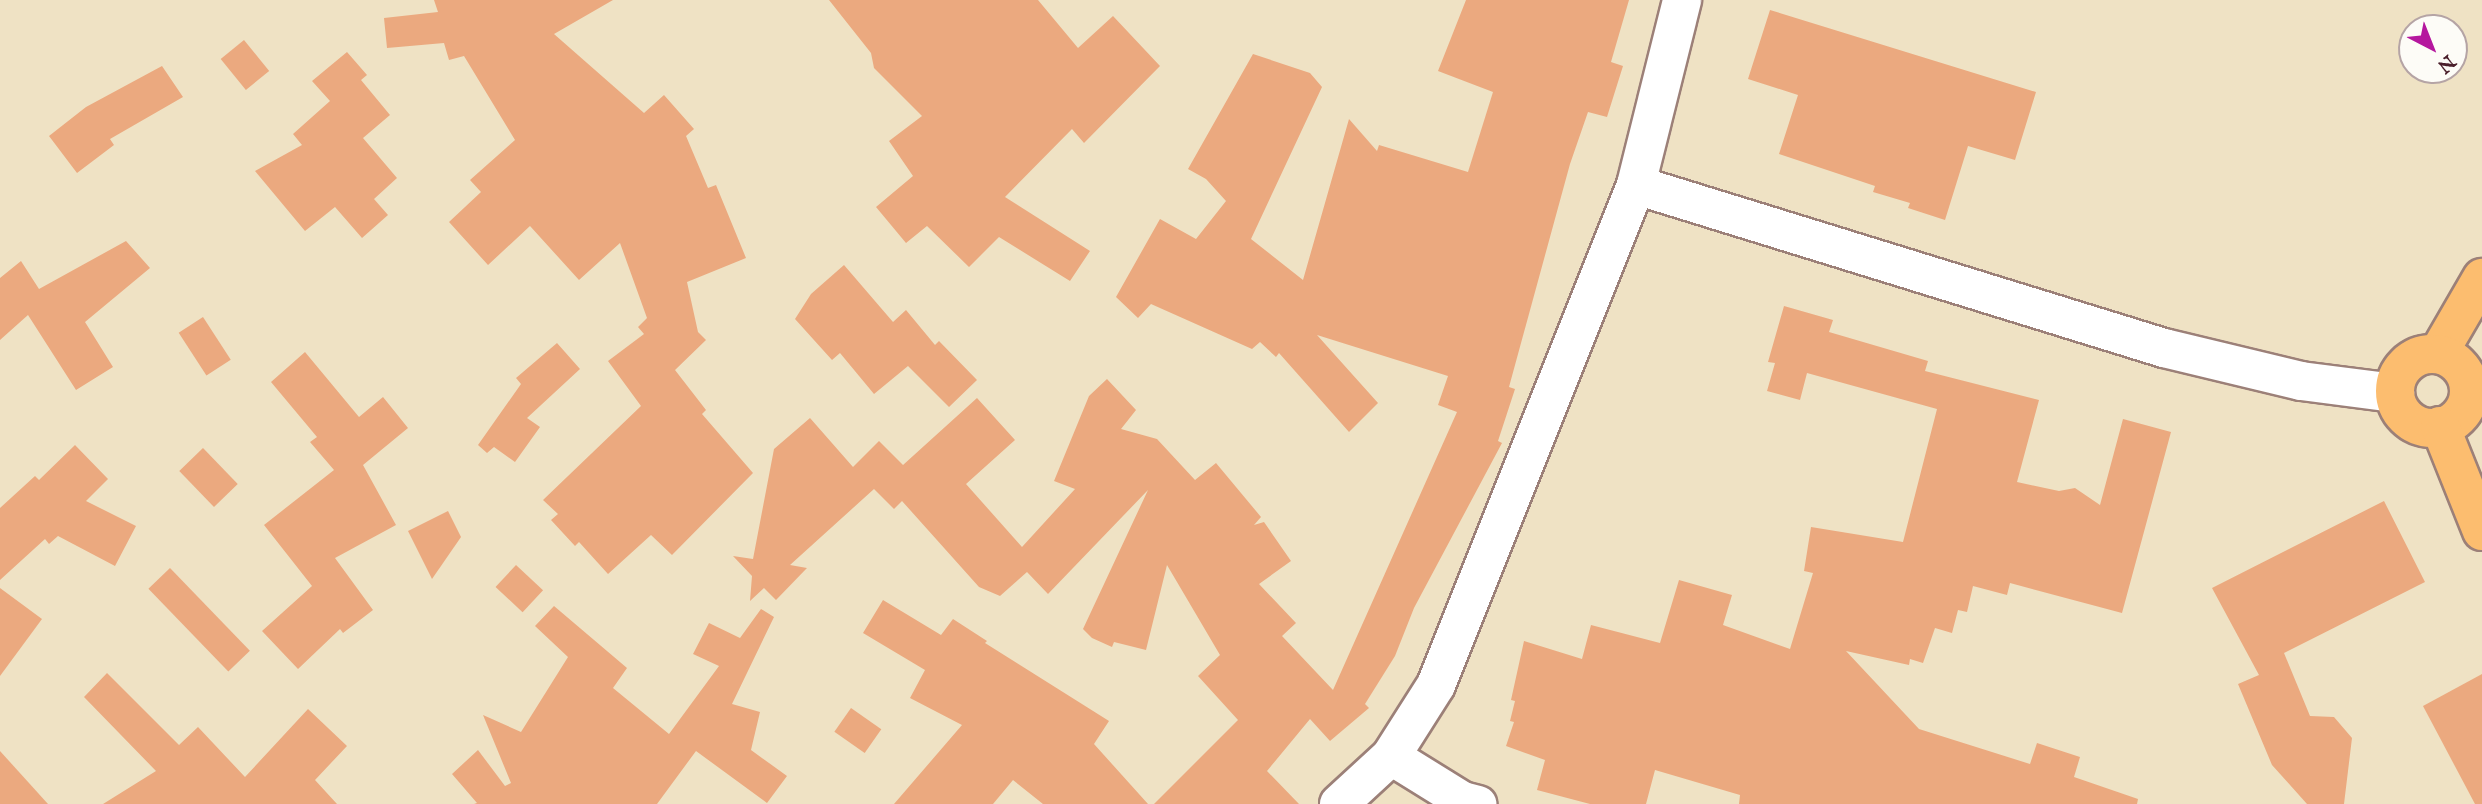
<!DOCTYPE html>
<style>
body{margin:0}
#map{position:relative;width:2482px;height:804px;overflow:hidden;background:#efe2c4;font-family:"IM FELL English",serif}
div>[style]{position:absolute}
[style*='--x']{left:calc(var(--x)*1px);top:calc(var(--y)*1px);width:calc(var(--w)*1px);rotate:calc(var(--a)*1deg)}
.building>*{inset:0;background:#eba97f;transform-origin:0 0}
.roads{filter:drop-shadow(2px 0 #9c8078) drop-shadow(-2px 0 #9c8078) drop-shadow(0 2px #9c8078) drop-shadow(0 -2px #9c8078)}
.minor>*{height:37px;margin:-18.5px;padding:0 18.5px;transform-origin:18.5px;border-radius:18.5px;background:#fff}
.tertiary>*{height:38px;margin:-19px;padding:0 19px;transform-origin:19px;border-radius:19px;background:#fff}
.primary>*{height:38px;margin:-19px;padding:0 19px;transform-origin:19px;border-radius:19px;background:#fcbd6f}
.primary>.ring{margin:-19px;padding:0;box-sizing:content-box;background:none;border:38px solid #fcbd6f;border-radius:50%}
span{translate:-50% -50%;white-space:nowrap;text-align:center;line-height:1.15;-webkit-text-stroke:7px #fdfcf7;paint-order:stroke}
.north{position:absolute;left:2398px;top:14px;width:70px;height:70px;box-sizing:border-box;background:#fdfcf7;border:2px solid #b5a4a5;border-radius:50%;rotate:138deg;font-size:19px;font-weight:700;line-height:28px;text-align:center;color:#4a1f2b}
.north::after{content:'';display:block;margin:auto;width:24px;height:32px;background:#b5179e;clip-path:polygon(50% 0,100% 100%,50% 72%,0 100%)}
</style>
<div id="map">
<div class="building">
<div style="clip-path:polygon(434px 0,613px 0,554px 34px,644px 113px,664px 95px,694px 129px,686px 136px,708px 188px,716px 185px,746px 258px,687px 282px,698px 332px,706px 340px,675px 370px,706px 410px,702px 414px,753px 473px,672px 555px,651px 535px,608px 574px,579px 542px,575px 546px,551px 520px,558px 514px,543px 500px,641px 406px,608px 361px,644px 334px,638px 327px,647px 318px,620px 243px,579px 280px,530px 226px,488px 265px,449px 222px,481px 192px,470px 180px,515px 140px,464px 56px,449px 60px,444px 43px,387px 48px,384px 18px,438px 12px)"></div>
<div style="clip-path:polygon(829px 0,1038px 0,1078px 48px,1113px 16px,1160px 66px,1084px 143px,1072px 129px,1005px 197px,1090px 251px,1070px 281px,999px 237px,969px 267px,927px 226px,906px 243px,876px 207px,913px 176px,889px 141px,922px 116px,874px 68px,871px 53px)"></div>
<div style="clip-path:polygon(1466px 0,1629px 0,1611px 62px,1623px 66px,1607px 117px,1588px 112px,1570px 164px,1509px 387px,1515px 389px,1498px 441px,1502px 443px,1414px 608px,1395px 656px,1365px 704px,1369px 708px,1330px 741px,1310px 719px,1267px 771px,1299px 804px,1154px 804px,1238px 720px,1198px 676px,1220px 655px,1167px 565px,1146px 650px,1114px 642px,1112px 647px,1092px 638px,1083px 629px,1148px 490px,1048px 594px,1027px 572px,1000px 596px,979px 587px,902px 501px,894px 509px,874px 489px,790px 565px,807px 568px,776px 600px,764px 588px,750px 601px,752px 576px,733px 556px,753px 559px,774px 449px,810px 418px,853px 467px,879px 441px,903px 465px,977px 398px,1015px 440px,966px 484px,1022px 547px,1075px 489px,1054px 481px,1089px 396px,1107px 379px,1136px 410px,1121px 429px,1157px 439px,1195px 480px,1216px 463px,1261px 517px,1254px 525px,1264px 522px,1291px 561px,1259px 584px,1296px 623px,1282px 636px,1333px 690px,1457px 412px,1438px 405px,1448px 376px,1317px 335px,1378px 403px,1349px 432px,1279px 353px,1276px 357px,1260px 342px,1252px 349px,1151px 304px,1138px 318px,1116px 297px,1160px 219px,1196px 239px,1226px 201px,1206px 179px,1188px 169px,1253px 54px,1310px 73px,1322px 87px,1251px 239px,1303px 280px,1349px 119px,1377px 151px,1379px 145px,1468px 172px,1493px 92px,1438px 71px)"></div>
<div style="clip-path:polygon(1770px 10px,2036px 92px,2015px 160px,1968px 146px,1945px 220px,1908px 208px,1910px 203px,1873px 192px,1875px 186px,1779px 154px,1798px 95px,1748px 79px)"></div>
<div style="left:244px;top:40px;width:40px;height:30px;rotate:51deg"></div>
<div style="clip-path:polygon(347px 52px,367px 75px,361px 80px,390px 115px,363px 138px,397px 178px,374px 199px,388px 215px,362px 238px,335px 207px,305px 231px,255px 171px,302px 145px,293px 134px,330px 101px,312px 81px)"></div>
<div style="clip-path:polygon(162px 66px,183px 97px,110px 139px,114px 145px,77px 173px,49px 136px,86px 107px)"></div>
<div style="clip-path:polygon(126px 241px,150px 268px,85px 322px,113px 367px,76px 390px,28px 315px,0 340px,0 278px,21px 261px,39px 289px)"></div>
<div style="clip-path:polygon(844px 265px,893px 322px,906px 310px,935px 345px,939px 341px,977px 380px,949px 407px,908px 366px,874px 394px,840px 353px,832px 360px,795px 319px,811px 294px)"></div>
<div style="clip-path:polygon(1784px 306px,1833px 320px,1829px 332px,1928px 361px,1925px 371px,2039px 400px,2017px 482px,2059px 491px,2075px 488px,2100px 505px,2123px 419px,2171px 432px,2122px 613px,2010px 583px,2007px 595px,1973px 586px,1967px 612px,1958px 610px,1952px 633px,1935px 628px,1923px 663px,1910px 659px,1909px 665px,1846px 651px,1919px 729px,2030px 764px,2037px 743px,2080px 757px,2074px 777px,2138px 799px,2137px 804px,1739px 804px,1740px 795px,1655px 770px,1646px 804px,1590px 804px,1537px 790px,1545px 760px,1506px 746px,1514px 722px,1510px 721px,1515px 701px,1511px 700px,1524px 641px,1582px 659px,1591px 625px,1660px 643px,1679px 580px,1732px 595px,1723px 625px,1790px 649px,1813px 573px,1804px 571px,1811px 527px,1903px 542px,1937px 409px,1807px 373px,1800px 400px,1767px 391px,1775px 363px,1768px 362px)"></div>
<div style="left:203px;top:317px;width:51px;height:29px;rotate:57deg"></div>
<div style="clip-path:polygon(557px 343px,580px 369px,527px 418px,540px 427px,515px 462px,494px 447px,487px 453px,478px 445px,521px 384px,516px 378px)"></div>
<div style="clip-path:polygon(305px 352px,359px 417px,383px 397px,408px 428px,363px 465px,396px 525px,335px 558px,373px 610px,343px 633px,340px 629px,298px 669px,262px 631px,312px 586px,264px 525px,334px 470px,310px 442px,317px 437px,271px 382px)"></div>
<div style="clip-path:polygon(75px 445px,108px 479px,86px 501px,136px 526px,115px 566px,58px 536px,49px 544px,45px 539px,0 580px,0 508px,35px 476px,39px 480px)"></div>
<div style="left:203px;top:448px;width:50px;height:33px;rotate:46deg"></div>
<div style="clip-path:polygon(2384px 501px,2425px 582px,2284px 653px,2310px 716px,2334px 717px,2352px 738px,2344px 804px,2307px 804px,2272px 765px,2238px 684px,2259px 675px,2212px 588px)"></div>
<div style="clip-path:polygon(448px 511px,461px 537px,432px 579px,408px 531px)"></div>
<div style="left:516px;top:565px;width:37px;height:30px;rotate:43deg"></div>
<div style="left:170px;top:568px;width:115px;height:30px;rotate:46deg"></div>
<div style="clip-path:polygon(0 588px,42px 619px,0 676px)"></div>
<div style="clip-path:polygon(883px 600px,941px 635px,953px 619px,987px 641px,985px 643px,1109px 721px,1094px 744px,1148px 804px,1043px 804px,1013px 780px,993px 804px,894px 804px,962px 725px,910px 698px,925px 670px,863px 633px)"></div>
<div style="clip-path:polygon(554px 606px,627px 668px,613px 688px,669px 734px,719px 666px,693px 654px,709px 623px,740px 638px,761px 609px,774px 617px,732px 704px,760px 712px,751px 750px,787px 776px,767px 803px,696px 751px,657px 804px,474px 804px,477px 803px,452px 774px,478px 750px,505px 786px,511px 783px,483px 715px,521px 732px,568px 657px,535px 626px)"></div>
<div style="clip-path:polygon(107px 673px,179px 745px,198px 727px,245px 777px,308px 709px,347px 746px,315px 780px,337px 804px,103px 804px,156px 771px,84px 697px)"></div>
<div style="clip-path:polygon(2482px 674px,2482px 804px,2475px 804px,2423px 706px)"></div>
<div style="left:851px;top:708px;width:37px;height:29px;rotate:35deg"></div>
<div style="clip-path:polygon(0 751px,48px 804px,0 804px)"></div>
</div>
<div class="roads">
<div class="minor">
<div style="--x:1391;--y:756;--w:84;--a:31.8"></div>
<div style="--x:1462;--y:800;--w:16;--a:14"></div>
</div>
<div class="tertiary">
<div style="--x:1636;--y:185;--w:553;--a:17.16"></div>
<div style="--x:2164;--y:348;--w:141;--a:13.5"></div>
<div style="--x:2301;--y:381;--w:95;--a:7.3"></div>
<div style="--x:1339;--y:804;--w:71;--a:-42.7"></div>
<div style="--x:1391;--y:756;--w:84;--a:-57.6"></div>
<div style="--x:1436;--y:685;--w:539;--a:-68.2"></div>
<div style="--x:1636;--y:185;--w:191;--a:-76"></div>
</div>
<div class="primary">
<div style="--x:2438;--y:354;--w:88;--a:-59.9"></div>
<div class="ring" style="left:2395px;top:354px;width:36px;height:36px"></div>
<div style="--x:2440;--y:426;--w:113;--a:68.2"></div>
</div>
</div>
<div class="north">N</div>
</div>
